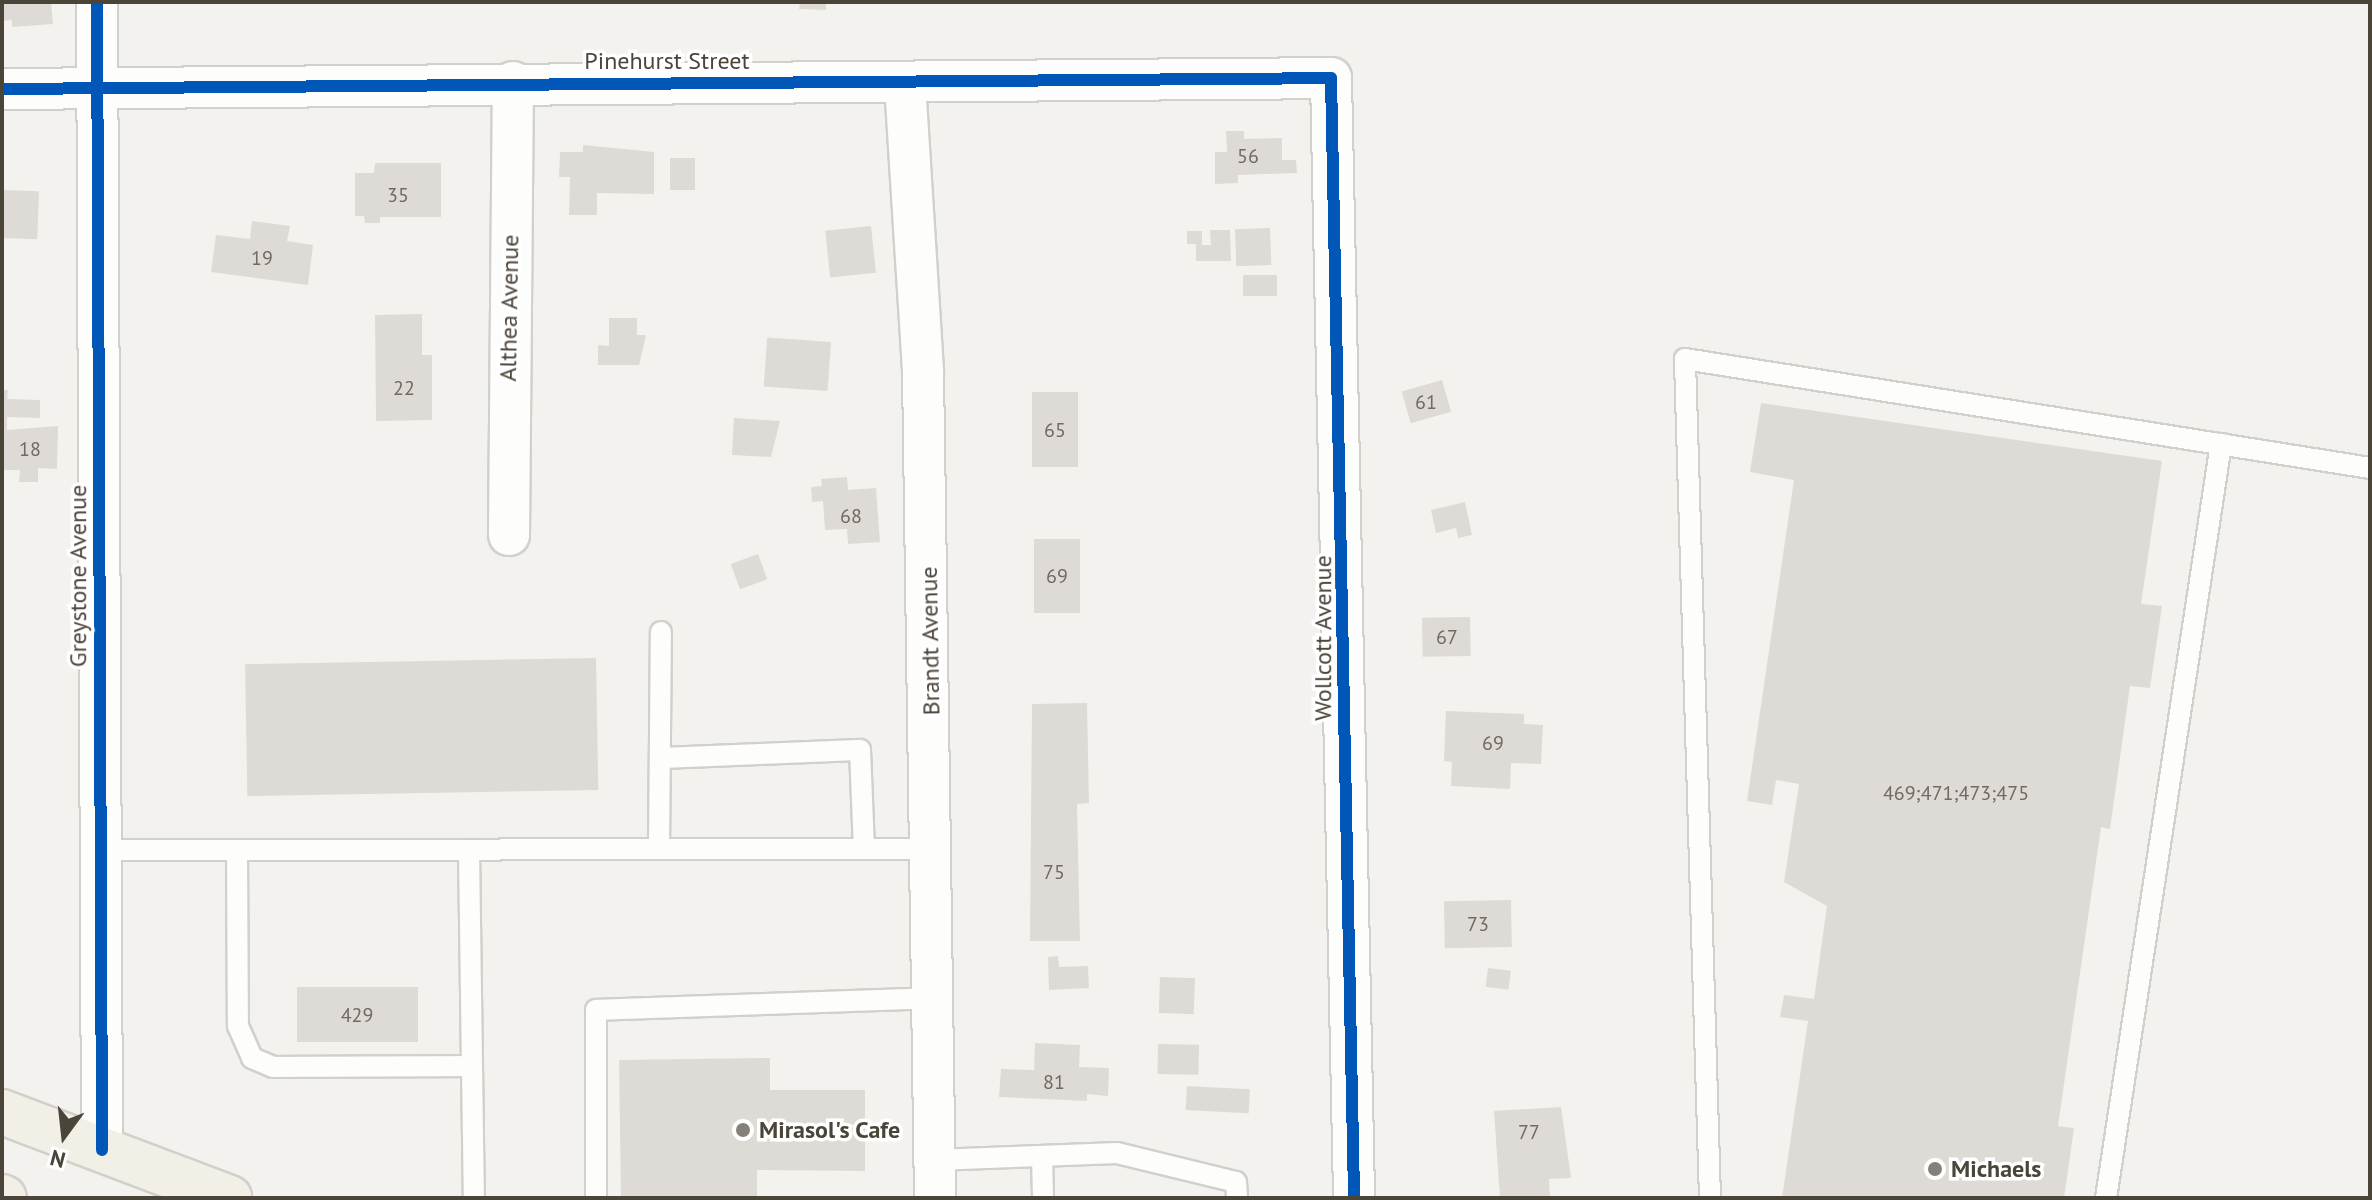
<!DOCTYPE html>
<style>
body{margin:0}
#map{position:relative;width:2372px;height:1200px;overflow:hidden;background:#f4f2ee;font-family:"PT Sans",sans-serif}
div>[style]{position:absolute}
[style*='--x']{left:calc(var(--x)*1px);top:calc(var(--y)*1px);width:calc(var(--w)*1px);rotate:calc(var(--a)*1deg)}
.building>*{inset:0;background:#dedbd6;transform-origin:0 0}
.roads{filter:drop-shadow(2px 0 #d2d0cb) drop-shadow(-2px 0 #d2d0cb) drop-shadow(0 2px #d2d0cb) drop-shadow(0 -2px #d2d0cb)}
.lane>*{height:20px;margin:-10px;padding:0 10px;transform-origin:10px;border-radius:10px;background:#fdfdfc}
.street>*{height:40px;margin:-20px;padding:0 20px;transform-origin:20px;border-radius:20px;background:#fdfdfc}
.primary>*{height:44px;margin:-22px;padding:0 22px;transform-origin:22px;border-radius:22px;background:#f2efe6}
.cycleway>*{height:12px;margin:-6px;padding:0 6px;transform-origin:6px;border-radius:6px;background:#0057b8}
.dots>*{width:22px;height:22px;translate:-50% -50%;box-sizing:border-box;border:4px solid #fff;border-radius:50%}
span{translate:-50% -50%;white-space:nowrap;text-align:center;line-height:1.15;-webkit-text-stroke:7px #fff;paint-order:stroke}
.number-label{font-size:20px;color:#706a61}
.number-label span{-webkit-text-stroke-width:0}
.street-label{font-size:24px;color:#4b4439}
.poi-label{font-size:24px;color:#4b4439;font-weight:700}
.left{translate:0 -50%;text-align:left}
.frame{position:absolute;inset:0;border:4px solid #4b4439;pointer-events:none}
.north{position:absolute;left:24px;top:1096px;width:80px;height:80px;-webkit-text-stroke:6px #fff;paint-order:stroke;rotate:195deg;font-size:22px;font-weight:700;line-height:32px;text-align:center;color:#4b4439}
.north::after{content:'';display:block;margin:auto;width:28px;height:36px;background:#4b4439;clip-path:polygon(50% 0,100% 100%,50% 72%,0 100%)}
</style>
<div id="map">
<div class="building">
<div style="clip-path:polygon(2px 2px,51px 2px,53px 24px,12px 27px,12px 20px,2px 21px)"></div>
<div style="clip-path:polygon(800px 2px,826px 2px,826px 10px,799px 9px)"></div>
<div style="clip-path:polygon(1226px 131px,1244px 131px,1244px 139px,1282px 138px,1282px 160px,1296px 160px,1297px 173px,1238px 175px,1238px 183px,1215px 184px,1215px 152px,1227px 152px)"></div>
<div style="clip-path:polygon(583px 145px,654px 152px,654px 194px,597px 193px,597px 215px,569px 215px,570px 177px,559px 177px,560px 152px,583px 152px)"></div>
<div style="left:670px;top:158px;width:25px;height:32px"></div>
<div style="clip-path:polygon(375px 163px,441px 163px,441px 217px,380px 217px,380px 223px,365px 223px,364px 216px,355px 216px,355px 173px,374px 173px)"></div>
<div style="left:2px;top:190px;width:37px;height:48px;rotate:2deg"></div>
<div style="clip-path:polygon(252px 221px,290px 226px,287px 241px,313px 245px,308px 285px,211px 272px,216px 235px,250px 239px)"></div>
<div style="left:871px;top:226px;width:47px;height:46px;rotate:84deg"></div>
<div style="left:1270px;top:228px;width:37px;height:35px;rotate:88deg"></div>
<div style="clip-path:polygon(1210px 230px,1230px 230px,1231px 261px,1196px 261px,1196px 244px,1187px 244px,1187px 231px,1202px 231px,1202px 245px,1211px 245px)"></div>
<div style="left:1243px;top:275px;width:34px;height:21px"></div>
<div style="clip-path:polygon(422px 314px,422px 355px,432px 355px,432px 420px,376px 421px,375px 315px)"></div>
<div style="clip-path:polygon(609px 318px,637px 318px,637px 335px,646px 335px,639px 365px,598px 365px,598px 345px,609px 346px)"></div>
<div style="left:831px;top:342px;width:49px;height:64px;rotate:94deg"></div>
<div style="left:1442px;top:380px;width:33px;height:42px;rotate:74deg"></div>
<div style="clip-path:polygon(2px 390px,8px 390px,7px 399px,40px 400px,40px 418px,7px 417px,7px 430px,58px 426px,57px 469px,38px 468px,38px 482px,19px 482px,20px 470px,2px 470px)"></div>
<div style="left:1032px;top:392px;width:46px;height:75px"></div>
<div style="clip-path:polygon(1761px 403px,2162px 461px,2141px 604px,2162px 606px,2150px 688px,2130px 686px,2110px 829px,2101px 827px,2058px 1126px,2074px 1128px,2064px 1198px,1782px 1198px,1808px 1021px,1780px 1017px,1784px 995px,1814px 999px,1827px 906px,1784px 882px,1799px 784px,1776px 780px,1772px 805px,1747px 801px,1794px 480px,1750px 472px)"></div>
<div style="clip-path:polygon(734px 418px,780px 421px,771px 457px,732px 455px)"></div>
<div style="clip-path:polygon(847px 477px,848px 490px,876px 488px,880px 542px,848px 544px,847px 529px,825px 530px,823px 501px,812px 502px,811px 487px,822px 486px,821px 479px)"></div>
<div style="clip-path:polygon(1465px 502px,1472px 535px,1458px 538px,1456px 528px,1436px 533px,1431px 510px)"></div>
<div style="left:1034px;top:539px;width:46px;height:74px"></div>
<div style="left:758px;top:554px;width:27px;height:29px;rotate:70deg"></div>
<div style="left:1470px;top:617px;width:39px;height:48px;rotate:89deg"></div>
<div style="left:596px;top:658px;width:132px;height:351px;rotate:89deg"></div>
<div style="clip-path:polygon(1087px 703px,1089px 803px,1077px 804px,1080px 941px,1030px 941px,1032px 704px)"></div>
<div style="clip-path:polygon(1446px 711px,1524px 714px,1524px 724px,1543px 725px,1541px 764px,1511px 763px,1510px 789px,1451px 786px,1452px 762px,1444px 761px)"></div>
<div style="left:1511px;top:900px;width:47px;height:67px;rotate:89deg"></div>
<div style="clip-path:polygon(1058px 956px,1059px 967px,1088px 966px,1089px 988px,1049px 990px,1048px 957px)"></div>
<div style="left:1488px;top:968px;width:23px;height:19px;rotate:7deg"></div>
<div style="left:1160px;top:977px;width:35px;height:36px;rotate:2deg"></div>
<div style="left:297px;top:987px;width:121px;height:55px"></div>
<div style="clip-path:polygon(1035px 1043px,1080px 1045px,1079px 1067px,1109px 1068px,1108px 1096px,1087px 1094px,1087px 1101px,999px 1097px,1001px 1069px,1034px 1070px)"></div>
<div style="left:1158px;top:1044px;width:41px;height:30px;rotate:1deg"></div>
<div style="clip-path:polygon(770px 1058px,770px 1090px,865px 1090px,865px 1171px,757px 1170px,757px 1198px,621px 1198px,619px 1060px)"></div>
<div style="left:1187px;top:1086px;width:63px;height:24px;rotate:3deg"></div>
<div style="clip-path:polygon(1561px 1107px,1571px 1178px,1549px 1179px,1550px 1198px,1500px 1198px,1494px 1111px)"></div>
</div>
<div class="roads">
<div class="lane">
<div style="--x:660;--y:758;--w:200;--a:-2.3"></div>
<div style="--x:860;--y:750;--w:99;--a:87.7"></div>
<div style="--x:659;--y:849;--w:217;--a:-89.5"></div>
<div style="--x:101;--y:850;--w:833;--a:-0.07"></div>
<div style="--x:237;--y:850;--w:176;--a:89.7"></div>
<div style="--x:238;--y:1026;--w:35;--a:66"></div>
<div style="--x:252;--y:1058;--w:23;--a:23"></div>
<div style="--x:273;--y:1067;--w:199;--a:-0.3"></div>
<div style="--x:469;--y:850;--w:348;--a:89.2"></div>
<div style="--x:1042;--y:1156;--w:42;--a:88.6"></div>
<div style="--x:935;--y:1160;--w:182;--a:-2.2"></div>
<div style="--x:1117;--y:1153;--w:122;--a:13.7"></div>
<div style="--x:1236;--y:1182;--w:16;--a:86"></div>
<div style="--x:596;--y:1198;--w:188;--a:-90"></div>
<div style="--x:596;--y:1010;--w:338;--a:-2"></div>
<div style="--x:1710;--y:1198;--w:839;--a:-91.71"></div>
<div style="--x:1685;--y:359;--w:694;--a:9.04"></div>
<div style="--x:2106;--y:1198;--w:763;--a:-81.33"></div>
</div>
<div class="street">
<div style="--x:97;--y:2;--w:1148;--a:89.75"></div>
<div style="--x:905;--y:84;--w:288;--a:86.4"></div>
<div style="--x:923;--y:371;--w:827;--a:89.17"></div>
<div style="--x:2;--y:89;--w:1329;--a:-0.47"></div>
<div style="--x:1331;--y:78;--w:1120;--a:88.82"></div>
<div style="--x:509;--y:535;--w:453;--a:-89.5"></div>
</div>
<div class="primary">
<div style="--x:2;--y:1112;--w:243;--a:20.7"></div>
<div style="--x:2;--y:1197;--w:2;--a:27"></div>
</div>
</div>
<div class="cycleway">
<div style="--x:97;--y:2;--w:1148;--a:89.75"></div>
<div style="--x:2;--y:89;--w:1329;--a:-0.47"></div>
<div style="--x:1331;--y:78;--w:1120;--a:88.82"></div>
</div>
<div class="dots">
<div style="left:743px;top:1130px;background:#868178"></div>
<div style="left:1935px;top:1169px;background:#868178"></div>
</div>
<div class="number-label">
<span style="left:1248px;top:156px">56</span>
<span style="left:398px;top:195px">35</span>
<span style="left:262px;top:258px">19</span>
<span style="left:404px;top:388px">22</span>
<span style="left:1426px;top:402px">61</span>
<span style="left:1055px;top:430px">65</span>
<span style="left:30px;top:449px">18</span>
<span style="left:851px;top:516px">68</span>
<span style="left:1057px;top:576px">69</span>
<span style="left:1447px;top:637px">67</span>
<span style="left:1493px;top:743px">69</span>
<span style="left:1956px;top:793px">469;471;473;475</span>
<span style="left:1054px;top:872px">75</span>
<span style="left:1478px;top:924px">73</span>
<span style="left:357px;top:1015px">429</span>
<span style="left:1054px;top:1082px">81</span>
<span style="left:1529px;top:1132px">77</span>
</div>
<div class="street-label">
<span style="left:667px;top:61px">Pinehurst Street</span>
<span style="left:509px;top:308px;rotate:-89deg">Althea Avenue</span>
<span style="left:78px;top:576px;rotate:-90deg">Greystone Avenue</span>
<span style="left:1323px;top:638px;rotate:-90deg">Wollcott Avenue</span>
<span style="left:930px;top:641px;rotate:-91deg">Brandt Avenue</span>
</div>
<div class="poi-label">
<span class="left" style="left:759px;top:1130px">Mirasol's Cafe</span>
<span class="left" style="left:1951px;top:1169px">Michaels</span>
</div>
<div class="frame"></div>
<div class="north">N</div>
</div>
